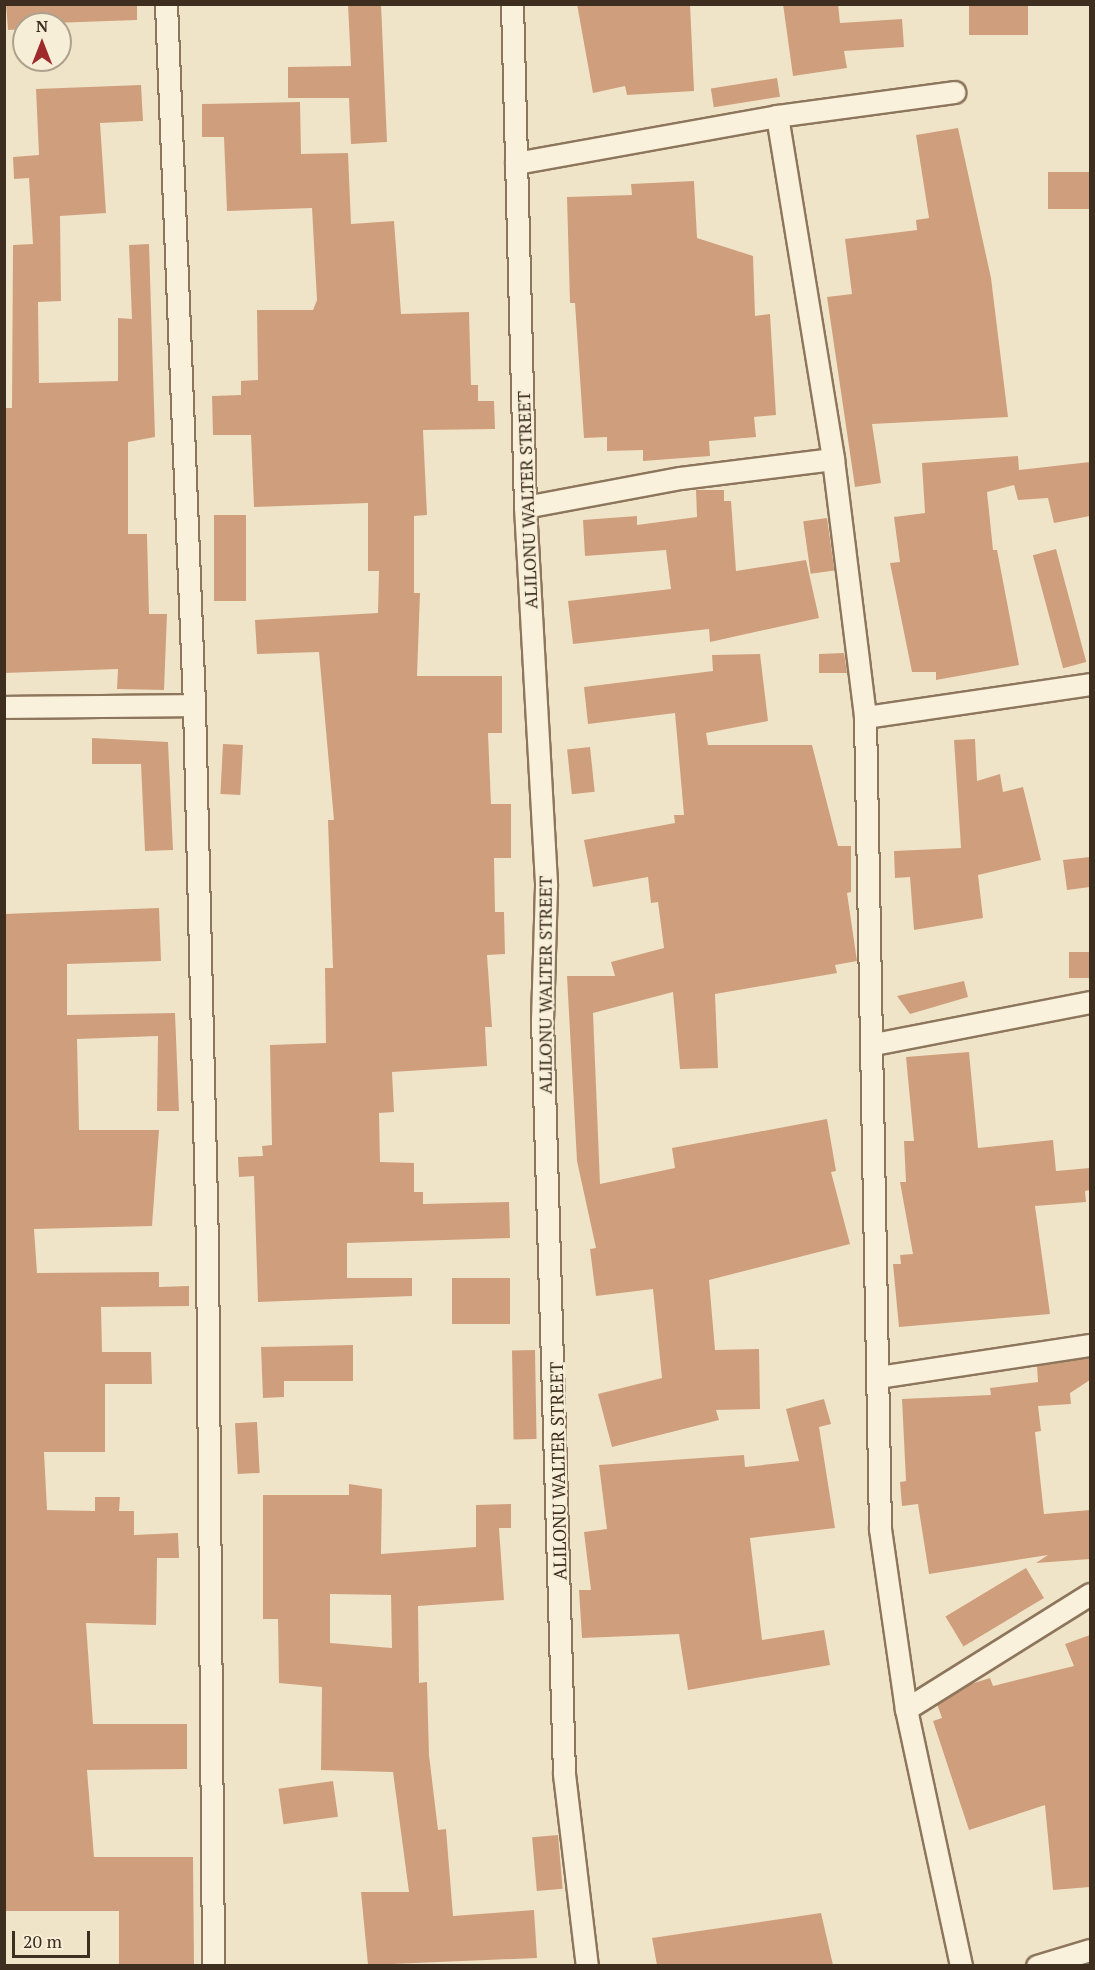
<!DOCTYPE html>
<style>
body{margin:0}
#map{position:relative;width:1095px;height:1970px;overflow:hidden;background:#f0e4c8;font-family:"PT Serif",serif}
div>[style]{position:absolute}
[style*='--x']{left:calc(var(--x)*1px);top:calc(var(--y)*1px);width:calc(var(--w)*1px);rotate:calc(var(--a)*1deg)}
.building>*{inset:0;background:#cf9f7d;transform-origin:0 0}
.roads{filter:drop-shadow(2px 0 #8d765c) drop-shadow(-2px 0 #8d765c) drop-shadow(0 2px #8d765c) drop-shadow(0 -2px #8d765c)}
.minor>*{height:21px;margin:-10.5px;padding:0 10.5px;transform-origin:10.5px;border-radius:10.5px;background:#faf1dc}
span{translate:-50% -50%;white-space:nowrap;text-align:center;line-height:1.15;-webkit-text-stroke:4.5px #f7eed8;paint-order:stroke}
.street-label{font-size:18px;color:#3d2e20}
.frame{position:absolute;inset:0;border:6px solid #3d2e20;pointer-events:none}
.north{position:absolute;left:12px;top:12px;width:60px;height:60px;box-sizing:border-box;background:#f7eed8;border:2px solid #ada18e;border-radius:50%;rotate:0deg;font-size:16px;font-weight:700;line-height:24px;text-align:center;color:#3d2e20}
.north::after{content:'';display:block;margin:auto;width:21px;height:27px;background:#9e2a2b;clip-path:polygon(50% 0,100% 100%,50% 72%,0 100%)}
.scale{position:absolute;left:12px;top:1931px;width:78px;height:27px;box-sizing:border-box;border:3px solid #3d2e20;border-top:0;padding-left:8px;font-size:18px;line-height:21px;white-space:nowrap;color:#3d2e20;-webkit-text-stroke:4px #f7eed8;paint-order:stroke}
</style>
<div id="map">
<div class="building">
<div style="clip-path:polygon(6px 4px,137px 4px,137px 20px,24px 24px,24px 29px,8px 30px)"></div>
<div style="clip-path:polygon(348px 4px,381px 4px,387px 142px,351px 144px,349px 98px,288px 98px,288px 67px,351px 66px)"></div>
<div style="clip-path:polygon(577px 4px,690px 4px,694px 91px,627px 95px,625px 86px,593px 93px)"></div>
<div style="clip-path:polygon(783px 4px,838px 4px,840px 23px,902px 19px,904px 47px,844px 51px,847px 68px,793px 76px)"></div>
<div style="left:969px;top:4px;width:59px;height:31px"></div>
<div style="left:777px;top:78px;width:19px;height:67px;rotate:81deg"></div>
<div style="clip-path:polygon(141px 85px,143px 121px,100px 123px,106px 213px,60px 216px,61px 301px,38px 302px,39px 383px,118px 381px,118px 318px,132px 319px,129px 245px,149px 244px,155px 437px,128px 442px,128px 534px,147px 534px,149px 614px,167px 614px,164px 690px,117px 689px,118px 669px,4px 673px,4px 408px,12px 408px,13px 245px,33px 244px,29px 178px,14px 179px,13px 157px,39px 155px,36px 89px)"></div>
<div style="clip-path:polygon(300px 102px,301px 154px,348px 153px,351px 224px,394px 221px,401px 314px,469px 312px,471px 385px,478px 385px,478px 401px,494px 401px,495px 429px,423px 430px,427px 515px,414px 516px,414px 593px,420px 593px,417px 676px,502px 676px,502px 733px,488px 733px,491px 804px,511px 804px,511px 858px,494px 858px,495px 912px,504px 912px,505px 954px,487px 955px,492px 1027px,485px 1027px,487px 1066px,392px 1072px,394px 1112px,379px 1113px,380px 1162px,414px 1163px,414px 1192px,423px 1192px,423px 1204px,509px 1202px,510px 1238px,347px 1243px,347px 1278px,412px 1278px,412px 1296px,258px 1302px,254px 1176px,239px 1177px,238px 1157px,263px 1156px,262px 1146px,272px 1145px,270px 1045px,326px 1043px,325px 968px,333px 968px,328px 820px,334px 820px,319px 652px,257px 654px,255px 620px,378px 613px,379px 571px,368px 571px,368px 503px,254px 507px,251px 435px,213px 435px,212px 396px,241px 395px,241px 381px,258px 380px,257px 310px,313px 310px,317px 300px,312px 208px,227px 211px,224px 137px,202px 137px,202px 104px)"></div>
<div style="clip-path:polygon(958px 128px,991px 278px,1008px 417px,872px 424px,881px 483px,855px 487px,827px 297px,852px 294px,845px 239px,917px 230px,916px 220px,929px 218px,916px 135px)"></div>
<div style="left:1090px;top:172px;width:37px;height:42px;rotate:90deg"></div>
<div style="clip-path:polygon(694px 181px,697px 238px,753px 256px,755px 316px,770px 314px,776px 415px,754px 417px,756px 437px,709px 441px,710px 456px,643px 461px,643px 450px,607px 451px,607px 437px,584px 438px,575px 303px,570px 303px,567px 197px,632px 195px,631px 184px)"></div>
<div style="clip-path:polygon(1018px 456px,1019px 470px,1090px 462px,1090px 516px,1054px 523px,1048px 498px,1018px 500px,1014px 485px,987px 492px,993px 550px,997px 550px,1019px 665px,936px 680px,936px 672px,912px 672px,890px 563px,900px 562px,894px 517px,925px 513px,922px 463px)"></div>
<div style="clip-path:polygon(696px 490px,724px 490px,724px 501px,731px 501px,736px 571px,806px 560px,819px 618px,710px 642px,709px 629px,573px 644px,568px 601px,671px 589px,666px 550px,585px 556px,583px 520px,637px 516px,637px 525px,697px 517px)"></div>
<div style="left:214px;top:515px;width:32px;height:86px"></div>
<div style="left:827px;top:518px;width:53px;height:24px;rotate:82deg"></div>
<div style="left:1056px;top:549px;width:117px;height:24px;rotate:75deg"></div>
<div style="clip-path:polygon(844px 653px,847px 673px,819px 673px,819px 654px)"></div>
<div style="clip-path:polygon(760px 654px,768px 721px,706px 733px,708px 745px,812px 745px,838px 846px,851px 846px,851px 892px,847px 893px,857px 961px,835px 965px,837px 973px,715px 994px,718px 1068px,680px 1069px,673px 992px,593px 1013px,600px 1184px,675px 1168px,672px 1148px,827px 1119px,836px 1171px,831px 1172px,850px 1244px,709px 1280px,715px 1350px,759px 1349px,760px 1409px,716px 1410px,719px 1420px,612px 1447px,598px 1394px,662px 1378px,653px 1289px,596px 1296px,590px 1249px,596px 1248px,577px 1161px,567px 976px,615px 976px,611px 962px,664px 948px,658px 902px,651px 903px,648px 877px,593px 887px,584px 840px,675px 823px,674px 815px,684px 815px,675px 713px,588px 724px,584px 687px,713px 671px,712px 655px)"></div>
<div style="clip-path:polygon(92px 738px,168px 742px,173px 850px,145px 851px,141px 764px,92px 764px)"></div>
<div style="clip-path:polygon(975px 739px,977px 781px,1000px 774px,1003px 792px,1023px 787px,1041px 860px,978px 875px,983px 918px,914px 930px,910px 877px,895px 878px,894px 851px,961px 848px,954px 740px)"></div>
<div style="left:223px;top:744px;width:20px;height:50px;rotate:3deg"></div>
<div style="left:590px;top:747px;width:45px;height:23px;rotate:84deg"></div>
<div style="clip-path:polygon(1090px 857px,1090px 887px,1067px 890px,1063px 860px)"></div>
<div style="clip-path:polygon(159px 908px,161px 961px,67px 964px,67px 1015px,175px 1013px,179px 1111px,157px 1111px,158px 1036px,77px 1039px,79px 1130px,159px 1130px,152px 1226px,34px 1229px,37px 1273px,159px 1272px,159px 1287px,189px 1286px,189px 1306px,101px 1307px,102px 1352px,151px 1352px,152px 1384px,105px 1384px,105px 1452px,44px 1452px,47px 1510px,95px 1511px,95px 1497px,120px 1497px,119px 1511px,134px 1511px,134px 1535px,178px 1533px,179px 1558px,157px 1558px,156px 1625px,86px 1623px,93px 1724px,187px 1724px,187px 1769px,87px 1770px,94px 1857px,193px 1857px,194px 1965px,119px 1965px,119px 1911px,4px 1911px,4px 914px)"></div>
<div style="left:1090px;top:952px;width:26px;height:21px;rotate:90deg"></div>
<div style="clip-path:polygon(964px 981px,968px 997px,910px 1014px,897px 996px)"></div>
<div style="clip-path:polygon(969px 1052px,978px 1148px,1053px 1140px,1056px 1171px,1090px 1168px,1090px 1190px,1085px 1191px,1086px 1202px,1035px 1206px,1050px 1314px,899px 1327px,893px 1264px,901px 1264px,900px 1255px,913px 1254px,900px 1182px,906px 1182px,904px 1141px,914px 1141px,906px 1057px)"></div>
<div style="left:452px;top:1278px;width:58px;height:46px"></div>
<div style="clip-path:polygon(353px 1345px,353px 1381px,284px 1381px,284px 1397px,263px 1398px,261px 1347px)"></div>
<div style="left:535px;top:1350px;width:89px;height:23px;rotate:89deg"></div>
<div style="clip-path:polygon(1090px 1358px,1090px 1380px,1070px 1393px,1071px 1404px,1038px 1406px,1041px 1431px,1035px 1432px,1044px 1514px,1090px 1510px,1090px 1559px,1036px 1563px,1048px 1555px,929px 1574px,918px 1504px,902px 1506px,900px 1482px,906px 1481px,902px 1399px,991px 1395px,990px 1388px,1038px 1382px,1037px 1366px)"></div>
<div style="clip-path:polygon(824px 1399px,831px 1424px,819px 1427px,835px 1528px,750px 1538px,762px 1640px,824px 1630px,830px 1665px,688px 1690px,679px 1634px,582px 1638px,579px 1590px,591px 1590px,584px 1532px,607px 1529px,599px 1465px,744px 1455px,745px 1467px,799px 1461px,786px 1409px)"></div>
<div style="left:257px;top:1422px;width:51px;height:22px;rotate:87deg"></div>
<div style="clip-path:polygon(evenodd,349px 1484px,382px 1489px,381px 1554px,476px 1547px,476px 1505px,511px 1504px,511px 1528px,499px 1528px,504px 1600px,418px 1606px,419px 1683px,427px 1682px,429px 1755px,438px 1830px,446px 1829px,453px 1916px,534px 1910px,537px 1958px,368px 1965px,361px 1892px,409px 1892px,393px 1772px,321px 1770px,322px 1687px,279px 1683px,278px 1619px,263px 1619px,263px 1495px,349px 1495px,349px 1484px,330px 1594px,391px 1595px,392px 1648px,330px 1643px,330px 1594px)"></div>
<div style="left:1026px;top:1568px;width:35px;height:94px;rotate:59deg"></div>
<div style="clip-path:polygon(1090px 1635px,1090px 1887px,1053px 1890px,1045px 1805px,969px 1830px,933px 1721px,942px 1718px,937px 1704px,968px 1685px,990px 1678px,993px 1686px,1074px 1666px,1065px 1644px)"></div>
<div style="left:333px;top:1781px;width:36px;height:55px;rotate:82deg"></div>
<div style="left:558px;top:1835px;width:54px;height:26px;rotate:85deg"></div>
<div style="clip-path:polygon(821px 1913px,833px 1965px,657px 1965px,652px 1938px)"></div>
</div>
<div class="roads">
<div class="minor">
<div style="--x:166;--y:4;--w:702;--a:87.71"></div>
<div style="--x:194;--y:705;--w:541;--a:88.62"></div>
<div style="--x:207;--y:1246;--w:720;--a:89.52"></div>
<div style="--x:512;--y:4;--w:503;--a:88.52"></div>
<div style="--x:525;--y:507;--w:380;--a:86.8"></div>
<div style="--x:546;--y:886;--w:133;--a:91.7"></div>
<div style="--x:542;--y:1019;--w:755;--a:88.33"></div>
<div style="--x:564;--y:1774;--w:193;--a:83.2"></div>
<div style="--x:777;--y:116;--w:179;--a:-7.7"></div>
<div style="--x:516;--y:163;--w:265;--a:-10.2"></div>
<div style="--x:777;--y:116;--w:348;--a:80.7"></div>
<div style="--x:833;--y:459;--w:260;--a:82.9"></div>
<div style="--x:865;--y:717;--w:812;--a:88.94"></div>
<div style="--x:880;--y:1529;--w:182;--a:81.8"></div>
<div style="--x:906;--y:1709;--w:263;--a:77.9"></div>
<div style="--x:525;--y:507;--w:158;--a:-10.6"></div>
<div style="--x:680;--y:478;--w:154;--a:-7.1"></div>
<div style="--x:4;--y:707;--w:190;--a:-0.6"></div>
<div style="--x:865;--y:717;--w:227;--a:-8.3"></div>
<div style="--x:874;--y:1044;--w:220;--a:-11"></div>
<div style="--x:878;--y:1377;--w:214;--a:-8.6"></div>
<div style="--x:906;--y:1709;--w:217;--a:-32"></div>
<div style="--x:1037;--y:1966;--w:55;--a:-16.8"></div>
</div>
</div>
<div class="street-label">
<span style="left:527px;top:500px;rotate:-92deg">ALILONU WALTER STREET</span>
<span style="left:545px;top:985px;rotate:-90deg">ALILONU WALTER STREET</span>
<span style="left:558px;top:1471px;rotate:-91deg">ALILONU WALTER STREET</span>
</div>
<div class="frame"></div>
<div class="north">N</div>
<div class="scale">20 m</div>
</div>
